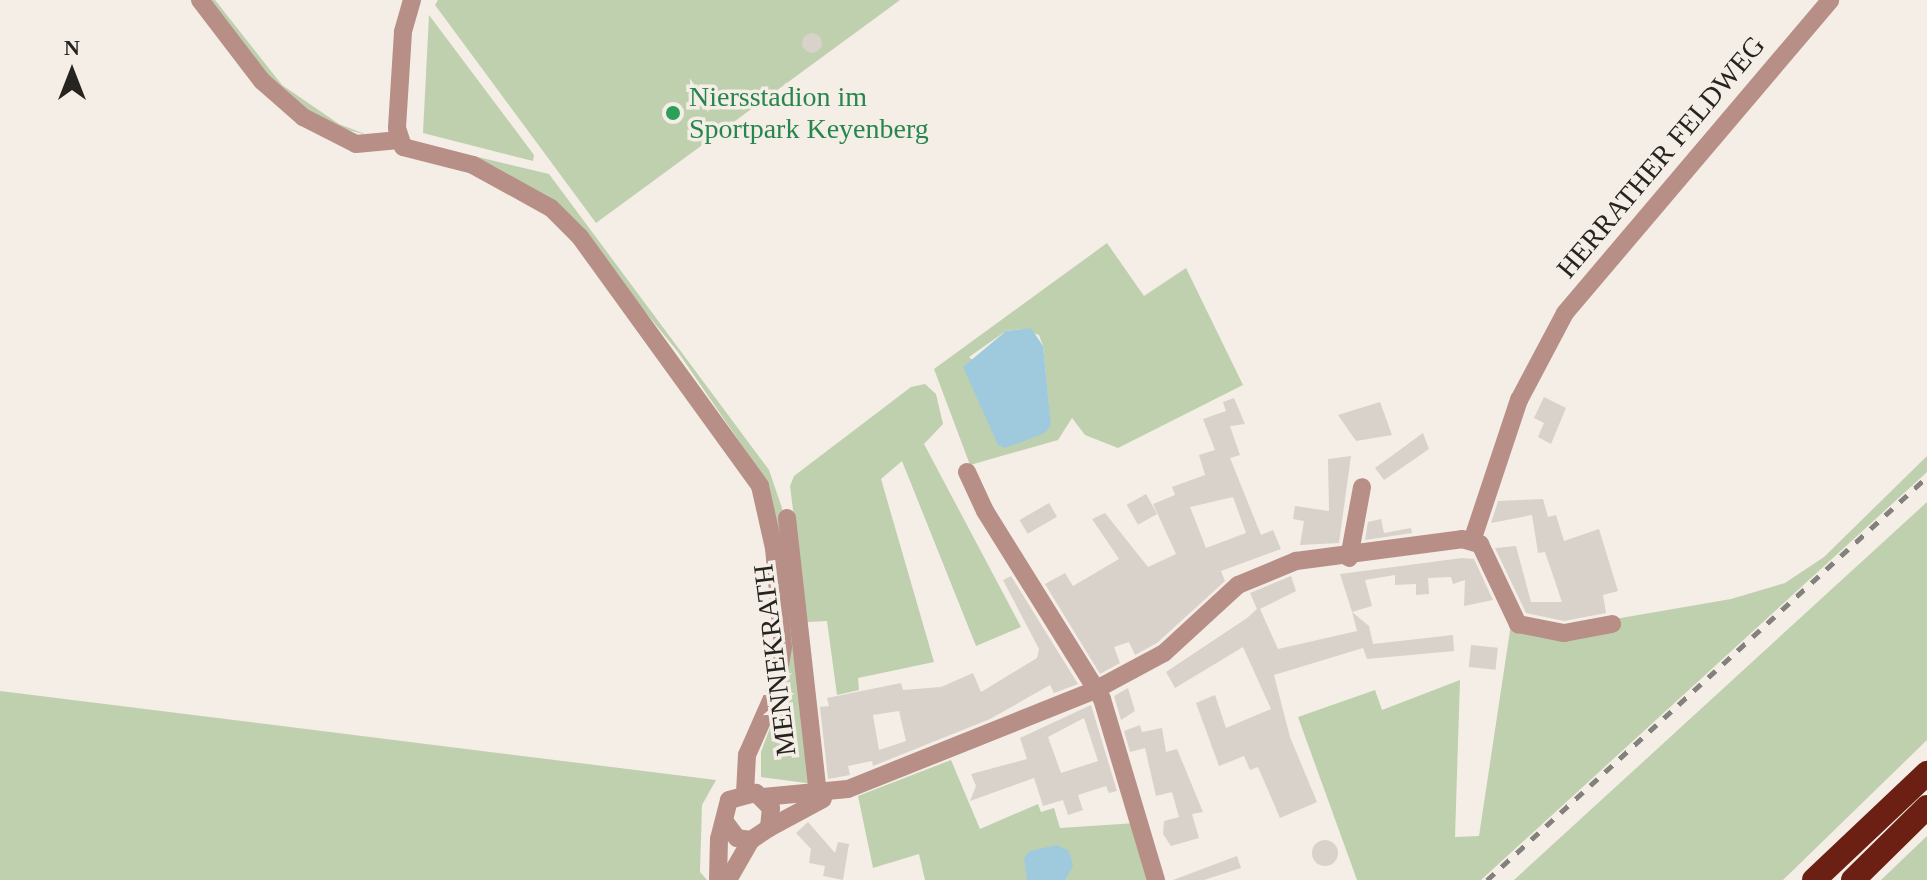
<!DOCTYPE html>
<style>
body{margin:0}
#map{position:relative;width:1927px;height:880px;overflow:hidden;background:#f4eee6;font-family:Georgia,serif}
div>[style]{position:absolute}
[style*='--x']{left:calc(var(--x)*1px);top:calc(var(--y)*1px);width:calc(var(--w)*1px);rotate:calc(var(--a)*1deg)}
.green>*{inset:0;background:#bfd0ae}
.water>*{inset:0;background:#9fcadd}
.building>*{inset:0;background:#d8d2ca;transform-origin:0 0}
.round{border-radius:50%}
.minor>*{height:18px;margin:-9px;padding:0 9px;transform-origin:9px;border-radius:9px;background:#b78f87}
.highway>*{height:24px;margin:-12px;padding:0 12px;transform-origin:12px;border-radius:12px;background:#6c1f13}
.rail>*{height:5px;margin-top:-2.5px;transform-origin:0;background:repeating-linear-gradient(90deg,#84807b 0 10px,transparent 0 20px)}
.dots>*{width:22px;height:22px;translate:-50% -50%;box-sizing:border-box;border:4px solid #f4eee6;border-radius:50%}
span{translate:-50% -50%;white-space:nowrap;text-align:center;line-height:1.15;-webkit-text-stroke:7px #f4eee6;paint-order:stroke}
.leisure-label{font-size:28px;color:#27864d}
.left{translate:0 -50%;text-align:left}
.street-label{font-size:28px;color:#262421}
.north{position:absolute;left:32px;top:32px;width:80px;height:80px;-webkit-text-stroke:6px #f4eee6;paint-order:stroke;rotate:0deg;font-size:22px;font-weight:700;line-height:32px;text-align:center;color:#262421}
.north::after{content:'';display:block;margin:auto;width:28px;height:36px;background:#262421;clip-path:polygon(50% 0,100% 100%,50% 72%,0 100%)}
</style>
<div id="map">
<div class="green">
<div style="clip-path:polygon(208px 0,215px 0,282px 85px,339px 124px,370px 136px,320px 122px,267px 77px)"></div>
<div style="clip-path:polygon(438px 0,900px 0,596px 223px,435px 5px)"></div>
<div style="clip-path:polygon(429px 15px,534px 155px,533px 161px,423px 133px)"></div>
<div style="clip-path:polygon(420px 143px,549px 174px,769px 470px,782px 508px,814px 784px,761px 777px,761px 752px,783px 693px,766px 486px,750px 457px,678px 352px,558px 205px,500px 171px)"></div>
<div style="clip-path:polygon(evenodd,1107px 243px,1144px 296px,1186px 268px,1243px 385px,1118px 448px,1085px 435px,1072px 418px,1058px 440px,970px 465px,934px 369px,1107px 243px,1022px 329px,1039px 335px,1043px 346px,1050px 419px,969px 357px,1006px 331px,1022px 329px)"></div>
<div style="clip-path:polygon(925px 384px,936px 394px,943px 424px,924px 444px,1021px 627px,976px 646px,902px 461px,881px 479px,934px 662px,858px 678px,859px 690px,837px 695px,827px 621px,807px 622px,790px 486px,794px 476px,911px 387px)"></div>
<div style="clip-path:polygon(1927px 456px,1927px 472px,1481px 880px,1357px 880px,1298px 717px,1375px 690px,1382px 710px,1460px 680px,1455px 837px,1479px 836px,1511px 624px,1528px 634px,1731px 599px,1785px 583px,1824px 557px)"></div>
<div style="clip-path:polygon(1927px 502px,1927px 740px,1783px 880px,1514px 880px)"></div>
<div style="clip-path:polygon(0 691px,716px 780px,702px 805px,700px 872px,707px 880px,0 880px)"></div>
<div style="clip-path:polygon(951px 760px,980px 829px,1038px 804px,1041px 812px,1054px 808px,1060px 828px,1136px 823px,1148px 880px,925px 880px,919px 854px,873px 868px,858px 796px)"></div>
<div style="clip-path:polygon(1927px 836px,1927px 880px,1881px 880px)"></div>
</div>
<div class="water">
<div style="clip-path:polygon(1031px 328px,1043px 346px,1051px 425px,1045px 433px,1005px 448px,998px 445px,963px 367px,1006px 331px)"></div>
<div style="clip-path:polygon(1057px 845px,1069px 851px,1073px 866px,1065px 880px,1027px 880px,1024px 858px,1030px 851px)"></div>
</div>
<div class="building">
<div class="round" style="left:802px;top:33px;width:20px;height:20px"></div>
<div style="clip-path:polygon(1544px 397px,1566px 408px,1551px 444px,1538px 437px,1544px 423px,1534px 418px)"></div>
<div style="clip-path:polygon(evenodd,1234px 398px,1245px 424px,1230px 426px,1240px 455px,1230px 458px,1261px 535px,1273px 530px,1281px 549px,1221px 571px,1225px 581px,1157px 643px,1135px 655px,1129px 642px,1114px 647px,1120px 663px,1100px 674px,1045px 584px,1065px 573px,1073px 586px,1119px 559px,1092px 519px,1105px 513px,1148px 567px,1176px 554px,1153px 504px,1175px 495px,1172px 487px,1205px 475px,1199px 455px,1215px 450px,1203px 419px,1226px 411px,1223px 402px,1234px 398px,1233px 497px,1246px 533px,1206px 548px,1190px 507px,1233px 497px)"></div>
<div style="clip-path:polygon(1380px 402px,1392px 435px,1356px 441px,1338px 415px)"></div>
<div style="clip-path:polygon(1423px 433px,1429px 449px,1384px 480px,1375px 468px)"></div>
<div style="clip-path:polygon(1351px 456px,1339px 543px,1300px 545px,1304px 521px,1293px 519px,1295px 506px,1329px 511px,1328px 459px)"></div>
<div style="left:1146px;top:494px;width:23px;height:22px;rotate:61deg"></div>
<div style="clip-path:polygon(1543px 499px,1548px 517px,1556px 515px,1564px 541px,1599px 529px,1618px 591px,1603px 595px,1606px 613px,1564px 621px,1526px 613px,1495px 548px,1516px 546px,1531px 602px,1562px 602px,1545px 552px,1538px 553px,1532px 515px,1491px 523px,1498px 501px)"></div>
<div style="left:1049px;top:503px;width:16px;height:34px;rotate:60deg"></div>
<div style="clip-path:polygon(1381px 519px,1384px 533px,1411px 528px,1412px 533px,1365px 540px,1368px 522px)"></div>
<div style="clip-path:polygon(1462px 558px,1474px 559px,1493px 600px,1464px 606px,1465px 580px,1453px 584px,1451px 577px,1428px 578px,1429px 594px,1416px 595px,1416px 584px,1395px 585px,1395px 575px,1365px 580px,1372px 606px,1352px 612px,1340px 574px)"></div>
<div style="clip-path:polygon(evenodd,1011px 576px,1078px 684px,1054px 693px,1050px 685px,990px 719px,873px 766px,872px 761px,848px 766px,850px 775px,828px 779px,820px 707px,829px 706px,827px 698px,901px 683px,903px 690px,941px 687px,973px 673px,981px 692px,1037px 658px,1039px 649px,1003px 580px,1011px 576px,899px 711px,906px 741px,879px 750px,873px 715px,899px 711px)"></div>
<div style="clip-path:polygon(1291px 576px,1296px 591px,1260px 609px,1278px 649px,1357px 631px,1352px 612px,1369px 626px,1373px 644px,1453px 635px,1454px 651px,1367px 659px,1363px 648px,1274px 675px,1290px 737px,1317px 802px,1280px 818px,1258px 767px,1250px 770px,1244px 756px,1219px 766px,1196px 703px,1215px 695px,1226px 728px,1271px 709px,1243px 647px,1175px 688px,1166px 672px,1247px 618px,1257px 609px,1250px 593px)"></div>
<div style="left:1471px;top:645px;width:27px;height:22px;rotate:6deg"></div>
<div style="clip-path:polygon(1128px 688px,1135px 711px,1121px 720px,1114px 696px)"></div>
<div style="clip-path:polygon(evenodd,1091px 705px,1117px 791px,1109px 793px,1106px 786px,1078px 795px,1083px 810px,1068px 815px,1063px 800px,1043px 806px,1034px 778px,970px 801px,976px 786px,971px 774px,1027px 759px,1020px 738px,1091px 705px,1084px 718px,1098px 761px,1061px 773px,1048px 737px,1084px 718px)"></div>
<div style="clip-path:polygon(1140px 725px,1142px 732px,1162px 728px,1166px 752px,1177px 749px,1203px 812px,1192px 814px,1199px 838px,1171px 846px,1163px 834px,1164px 821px,1179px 817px,1172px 792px,1156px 796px,1145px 748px,1130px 752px,1124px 731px)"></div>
<div style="clip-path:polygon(808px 822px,835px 853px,838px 842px,849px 844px,843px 880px,823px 876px,825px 866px,809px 863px,811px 849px,796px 833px)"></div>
<div class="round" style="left:1312px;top:840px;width:26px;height:26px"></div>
<div style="clip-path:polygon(1237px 856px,1241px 868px,1204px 880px,1173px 880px)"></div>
</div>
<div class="minor">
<div style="--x:200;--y:0;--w:102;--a:52.6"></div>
<div style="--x:262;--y:81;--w:55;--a:41.3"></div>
<div style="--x:303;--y:117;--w:59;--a:27"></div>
<div style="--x:356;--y:144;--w:43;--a:-5.3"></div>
<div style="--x:412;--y:0;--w:33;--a:106"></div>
<div style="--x:403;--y:32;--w:96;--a:93.6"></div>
<div style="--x:397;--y:128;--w:20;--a:72"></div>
<div style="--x:403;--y:147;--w:72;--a:14.4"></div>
<div style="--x:473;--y:165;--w:89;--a:28.9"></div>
<div style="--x:551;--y:208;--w:41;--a:45"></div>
<div style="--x:580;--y:237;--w:307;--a:54.1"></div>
<div style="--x:760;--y:486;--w:64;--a:77.3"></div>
<div style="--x:774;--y:548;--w:99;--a:84.8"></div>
<div style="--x:783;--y:647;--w:43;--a:99.5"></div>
<div style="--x:776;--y:689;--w:72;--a:113.7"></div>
<div style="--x:747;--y:755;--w:37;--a:93"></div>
<div style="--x:967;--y:472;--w:43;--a:65.2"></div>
<div style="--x:985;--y:511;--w:221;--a:58.1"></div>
<div style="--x:1102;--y:699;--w:189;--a:73.4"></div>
<div style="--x:787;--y:518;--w:279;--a:83.6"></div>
<div style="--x:1472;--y:541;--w:149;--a:-71.6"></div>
<div style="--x:1519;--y:400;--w:98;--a:-62.1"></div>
<div style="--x:1565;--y:313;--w:410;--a:-49.7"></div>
<div style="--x:1349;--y:558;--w:72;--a:-79.6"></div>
<div style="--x:763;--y:797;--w:85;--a:-5.4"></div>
<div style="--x:848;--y:789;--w:266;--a:-21.8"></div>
<div style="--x:1095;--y:690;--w:78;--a:-28.2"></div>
<div style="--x:1164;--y:653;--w:100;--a:-42.6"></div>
<div style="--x:1238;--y:585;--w:63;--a:-22.5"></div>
<div style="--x:1296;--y:561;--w:167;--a:-7.5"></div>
<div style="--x:1462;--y:539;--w:19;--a:16"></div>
<div style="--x:1480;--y:544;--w:89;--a:64.6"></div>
<div style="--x:1518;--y:624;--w:47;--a:11.1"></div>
<div style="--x:1564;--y:633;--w:49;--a:-10.6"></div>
<div style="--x:769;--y:828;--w:61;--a:-28.2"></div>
<div style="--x:718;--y:880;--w:41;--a:-88.6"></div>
<div style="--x:719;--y:839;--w:40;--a:-75.6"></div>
<div style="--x:729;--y:800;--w:28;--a:-15"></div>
<div style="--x:756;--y:793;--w:21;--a:45"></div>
<div style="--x:771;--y:808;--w:20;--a:96"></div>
<div style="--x:769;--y:828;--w:22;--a:146"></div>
<div style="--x:751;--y:840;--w:14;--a:-172"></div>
<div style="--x:737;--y:838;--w:21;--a:-127"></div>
<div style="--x:728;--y:880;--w:46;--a:-60.1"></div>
</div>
<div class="highway">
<div style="--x:1814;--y:880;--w:156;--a:-43.4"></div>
<div style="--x:1853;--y:880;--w:104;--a:-44.6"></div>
</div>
<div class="rail">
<div style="--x:1487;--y:880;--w:597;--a:-42.49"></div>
</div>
<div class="dots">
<div style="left:673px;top:113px;background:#2e9e5b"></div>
</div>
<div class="leisure-label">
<span class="left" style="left:689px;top:113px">Niersstadion im<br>Sportpark Keyenberg</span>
</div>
<div class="street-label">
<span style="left:1661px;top:157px;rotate:-50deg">HERRATHER FELDWEG</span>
<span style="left:775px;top:660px;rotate:-97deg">MENNEKRATH</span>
</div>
<div class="north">N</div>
</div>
